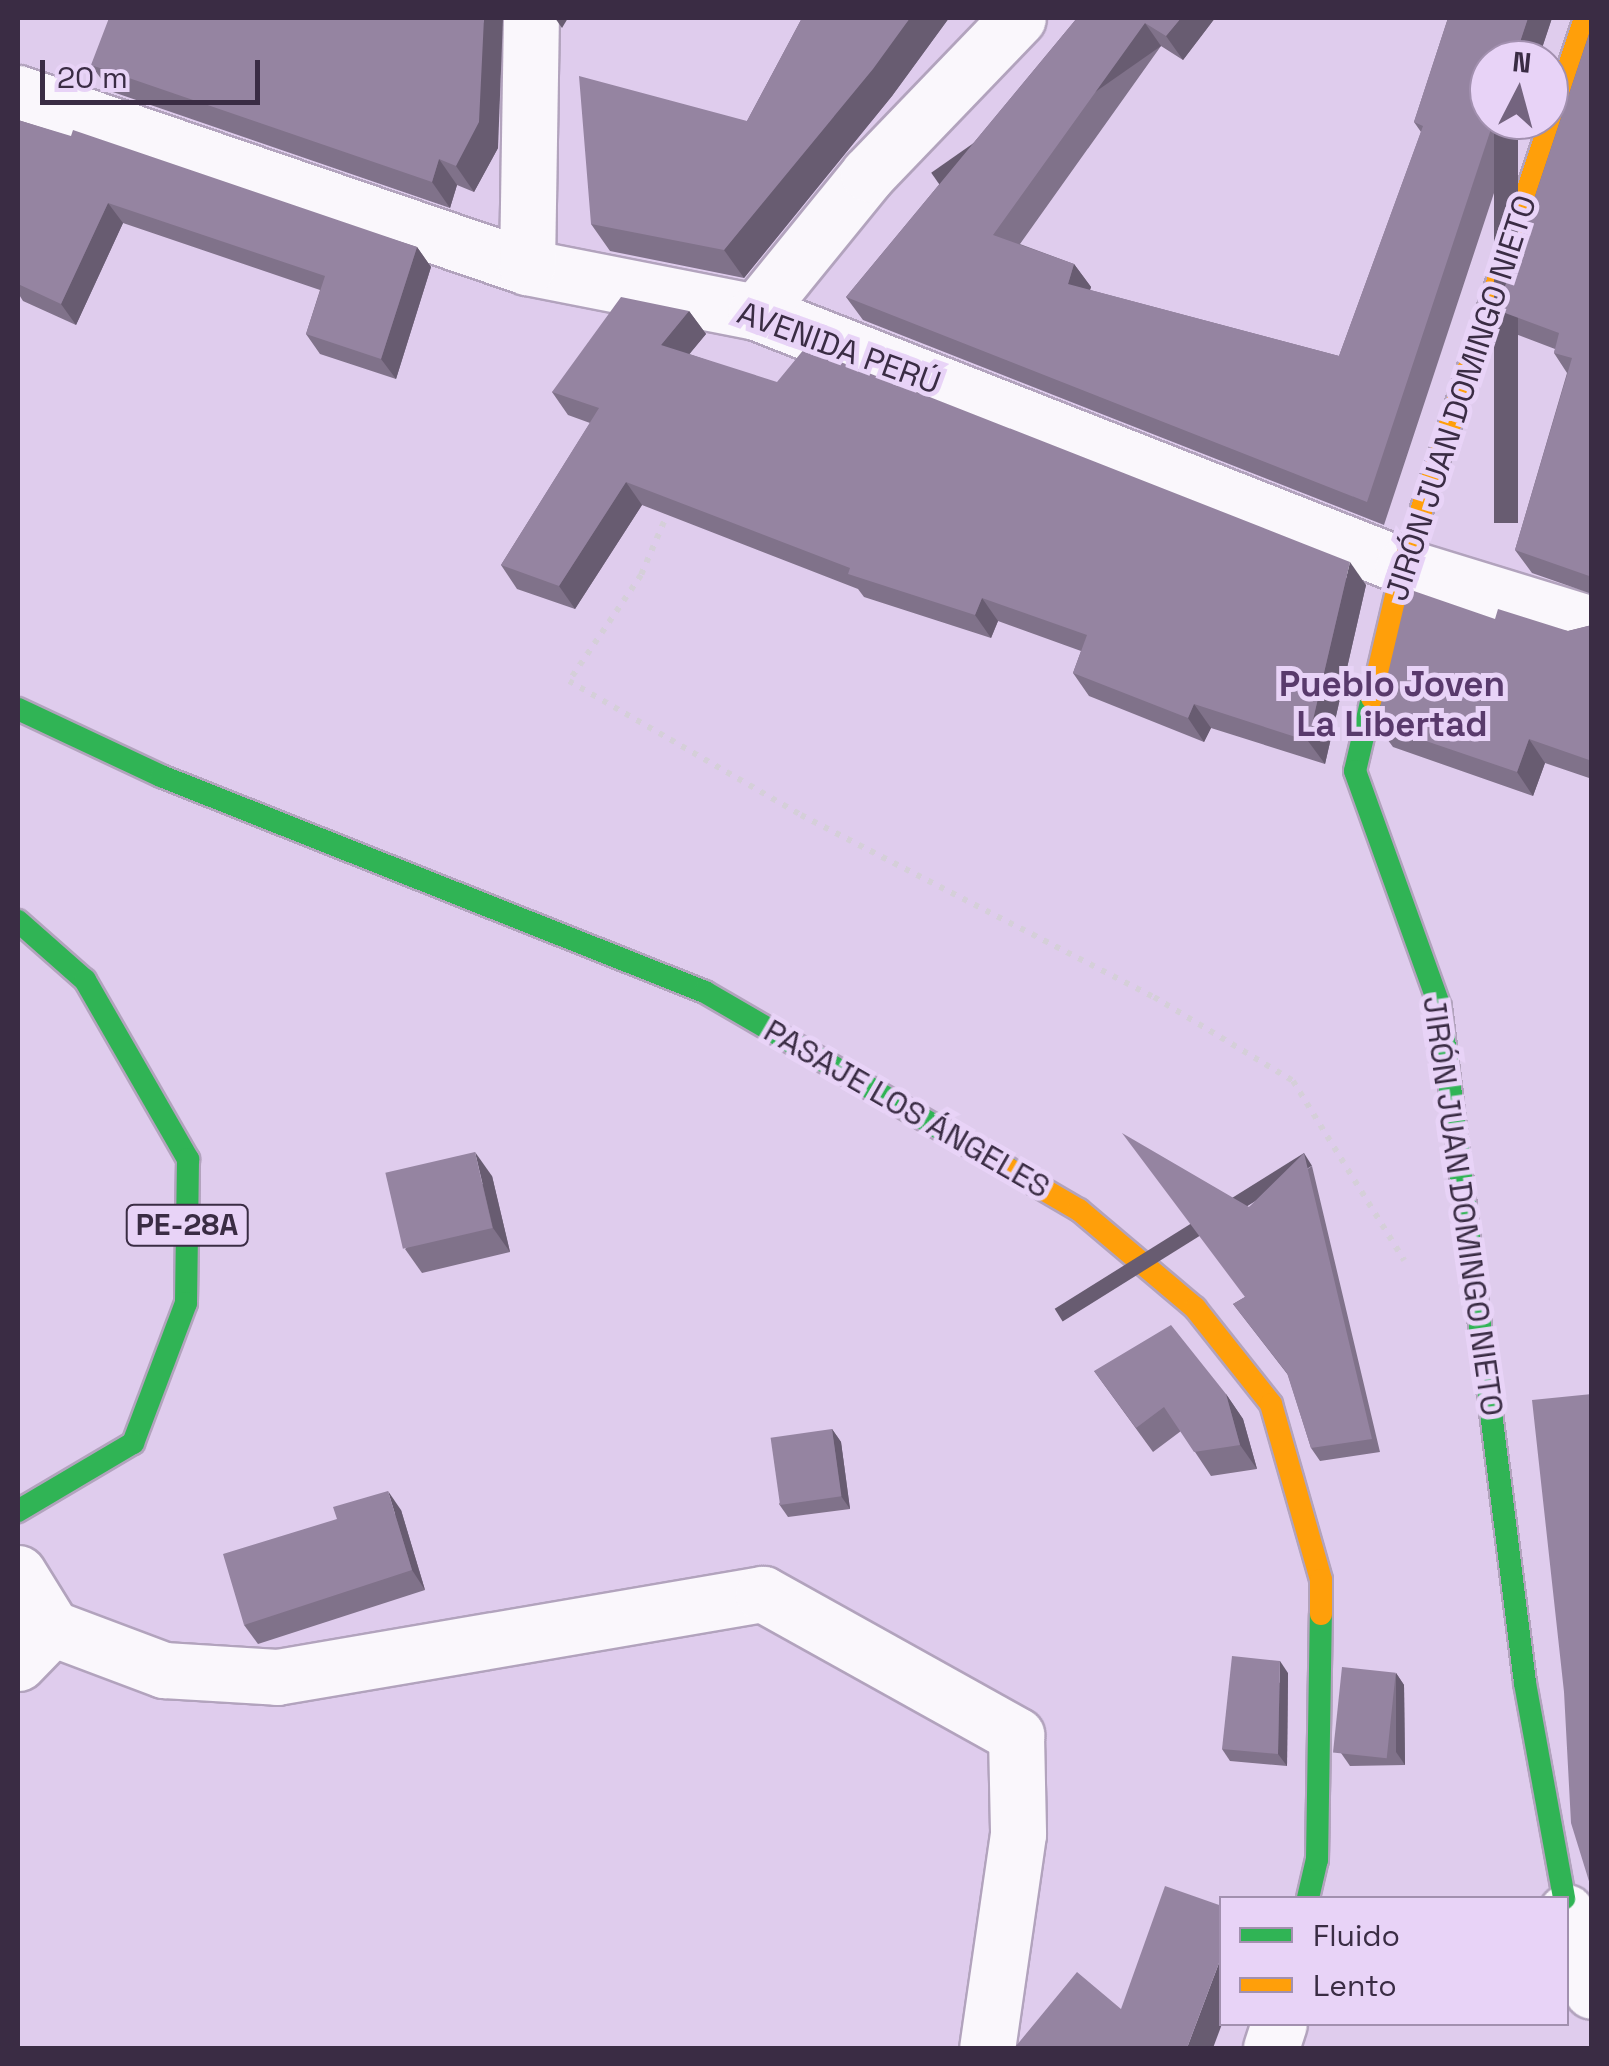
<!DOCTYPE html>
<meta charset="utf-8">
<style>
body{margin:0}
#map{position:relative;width:1609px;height:2066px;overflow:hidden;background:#dfcced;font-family:"Space Grotesk",sans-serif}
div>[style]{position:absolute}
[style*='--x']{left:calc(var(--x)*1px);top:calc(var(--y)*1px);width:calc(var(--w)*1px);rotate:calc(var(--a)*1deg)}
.path>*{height:6px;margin-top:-3px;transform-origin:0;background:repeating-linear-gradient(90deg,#d5cfd9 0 5px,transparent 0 13px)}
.roads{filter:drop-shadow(2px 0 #b2a3bd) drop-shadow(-2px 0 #b2a3bd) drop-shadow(0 2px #b2a3bd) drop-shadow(0 -2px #b2a3bd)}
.street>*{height:55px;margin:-27.5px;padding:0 27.5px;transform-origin:27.5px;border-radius:27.5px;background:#faf7fc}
.fast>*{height:22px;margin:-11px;padding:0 11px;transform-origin:11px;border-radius:11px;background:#30b455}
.slow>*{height:22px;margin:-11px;padding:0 11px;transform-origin:11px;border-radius:11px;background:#ff9f0a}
.wall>*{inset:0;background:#80728a}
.shaded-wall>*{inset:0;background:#685c71;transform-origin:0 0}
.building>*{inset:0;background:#9584a1;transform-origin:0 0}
span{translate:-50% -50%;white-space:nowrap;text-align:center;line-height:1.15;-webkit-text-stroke:10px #e8d3f7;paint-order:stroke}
.shield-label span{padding:2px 8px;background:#e8d3f7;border:2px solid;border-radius:8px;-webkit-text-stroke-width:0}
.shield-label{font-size:30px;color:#3a2c44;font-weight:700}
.street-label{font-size:32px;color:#3a2c44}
.neighbourhood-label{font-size:35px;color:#593a6c;font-weight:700}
.frame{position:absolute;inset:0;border:20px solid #3a2c44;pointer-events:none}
.legend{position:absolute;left:1219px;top:1896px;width:350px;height:130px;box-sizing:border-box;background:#e8d3f7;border:2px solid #a290af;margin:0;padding:12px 18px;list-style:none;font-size:30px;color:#3a2c44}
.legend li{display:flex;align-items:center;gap:20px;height:50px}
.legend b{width:50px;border:2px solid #a290af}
.north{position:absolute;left:1469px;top:40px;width:100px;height:100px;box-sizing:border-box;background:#e8d3f7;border:2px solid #a290af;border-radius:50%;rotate:6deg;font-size:28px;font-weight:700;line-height:40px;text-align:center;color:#3a2c44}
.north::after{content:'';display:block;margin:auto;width:35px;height:45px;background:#74647f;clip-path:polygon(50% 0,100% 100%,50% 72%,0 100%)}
.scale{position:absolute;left:40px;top:60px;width:220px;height:45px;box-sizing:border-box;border:5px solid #3a2c44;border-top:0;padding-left:12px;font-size:30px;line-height:35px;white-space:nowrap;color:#3a2c44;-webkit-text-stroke:8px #e8d3f7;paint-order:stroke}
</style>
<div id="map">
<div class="path">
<div style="--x:669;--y:510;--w:71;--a:113.3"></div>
<div style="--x:641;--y:575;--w:128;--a:124.2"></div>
<div style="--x:569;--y:681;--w:268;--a:30"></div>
<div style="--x:801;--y:815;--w:397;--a:27.3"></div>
<div style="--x:1154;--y:997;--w:162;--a:31.1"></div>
<div style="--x:1293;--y:1081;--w:211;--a:58.2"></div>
</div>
<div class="roads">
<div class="street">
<div style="--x:18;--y:93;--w:538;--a:18.87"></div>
<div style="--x:527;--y:267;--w:233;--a:11.1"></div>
<div style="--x:756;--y:312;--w:695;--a:21.43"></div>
<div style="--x:1403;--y:566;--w:198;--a:17.1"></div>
<div style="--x:527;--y:267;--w:249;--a:-89.1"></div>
<div style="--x:756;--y:312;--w:178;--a:-50.9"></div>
<div style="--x:868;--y:174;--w:216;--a:-46.1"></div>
<div style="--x:18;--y:1573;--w:65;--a:58.3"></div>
<div style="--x:52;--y:1628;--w:120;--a:20.6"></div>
<div style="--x:164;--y:1670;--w:113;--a:3.5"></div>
<div style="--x:277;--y:1677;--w:493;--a:-9.7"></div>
<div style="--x:763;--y:1594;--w:290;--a:29.1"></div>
<div style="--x:1016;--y:1735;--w:99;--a:88.8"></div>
<div style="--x:1018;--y:1834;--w:216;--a:98.2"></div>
<div style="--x:18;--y:1663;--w:49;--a:-45.8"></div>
<div style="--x:1566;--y:1912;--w:83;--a:71.8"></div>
<div style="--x:1271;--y:2048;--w:25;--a:-72"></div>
</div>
<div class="fast">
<div style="--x:1372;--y:698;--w:75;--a:103.1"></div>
<div style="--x:1355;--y:771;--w:251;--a:70.2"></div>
<div style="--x:1440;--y:1007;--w:681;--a:82.83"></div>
<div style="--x:1525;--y:1683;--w:219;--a:79.7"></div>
<div style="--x:18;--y:709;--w:158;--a:25.1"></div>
<div style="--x:161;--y:776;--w:585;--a:21.66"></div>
<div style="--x:705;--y:992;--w:350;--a:30.2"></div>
<div style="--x:18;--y:921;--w:89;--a:41.4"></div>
<div style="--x:85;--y:980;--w:207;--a:60.1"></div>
<div style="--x:188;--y:1159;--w:144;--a:90.8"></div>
<div style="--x:186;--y:1303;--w:150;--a:110.7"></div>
<div style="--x:133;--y:1443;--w:134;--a:149.4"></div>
<div style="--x:1308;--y:1898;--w:39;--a:-77"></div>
<div style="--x:1317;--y:1860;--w:246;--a:-89.1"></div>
</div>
<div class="slow">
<div style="--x:1372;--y:698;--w:136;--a:-76.8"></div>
<div style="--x:1403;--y:566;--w:577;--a:-71.63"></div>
<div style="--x:1007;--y:1168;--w:83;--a:30.3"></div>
<div style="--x:1079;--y:1210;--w:152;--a:40.2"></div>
<div style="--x:1195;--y:1308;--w:122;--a:51.6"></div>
<div style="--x:1271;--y:1404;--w:183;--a:74.1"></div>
<div style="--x:1321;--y:1580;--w:34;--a:90"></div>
</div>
</div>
<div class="wall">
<div style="clip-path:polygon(802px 18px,949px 18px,892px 96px,744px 278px,610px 251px,591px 224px,747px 121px)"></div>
<div style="clip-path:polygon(1077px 18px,1215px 18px,1183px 60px,1161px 46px,1020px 244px,1074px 264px,1091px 287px,1090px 290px,1339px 356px,1421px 132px,1414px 122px,1448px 18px,1552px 18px,1384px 525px,863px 320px,846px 297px)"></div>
<div style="clip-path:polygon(1592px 25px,1592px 594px,1532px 573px,1515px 550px,1567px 373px,1554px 353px,1555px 349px,1513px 333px,1497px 310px)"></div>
<div style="clip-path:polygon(91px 65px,498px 148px,474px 192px,457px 185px,450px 208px,110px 91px)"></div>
<div style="clip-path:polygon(18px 120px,417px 247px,431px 267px,396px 379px,320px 354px,306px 334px,320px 290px,123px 223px,76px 325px,23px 301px,18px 293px)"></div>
<div style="clip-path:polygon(689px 311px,706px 334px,689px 354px,1366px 585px,1325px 764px,1211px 728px,1204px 742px,1089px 696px,1073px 673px,1081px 651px,998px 621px,991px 638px,864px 597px,858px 589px,642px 505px,575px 609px,517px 589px,501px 565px,590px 423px,568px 415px,552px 392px)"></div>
<div style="clip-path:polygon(1495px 619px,1568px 631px,1592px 625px,1592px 779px,1545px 763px,1533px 796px,1393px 747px,1376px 724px)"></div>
<div style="clip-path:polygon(1312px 1166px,1380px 1452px,1320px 1461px,1311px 1448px,1288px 1375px,1233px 1304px,1245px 1297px,1249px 1207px)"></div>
<div style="clip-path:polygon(492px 1176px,510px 1252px,422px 1273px,405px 1249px)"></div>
<div style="clip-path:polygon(1094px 1371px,1226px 1394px,1243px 1419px,1257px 1469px,1211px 1476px,1181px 1431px,1153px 1452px)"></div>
<div style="clip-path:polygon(832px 1429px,841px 1442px,850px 1509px,788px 1517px,779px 1504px)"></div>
<div style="clip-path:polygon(401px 1510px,425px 1590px,258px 1644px,244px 1625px)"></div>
<div style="clip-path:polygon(1288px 1673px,1287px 1766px,1230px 1761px,1222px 1749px)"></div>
<div style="clip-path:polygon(1396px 1673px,1404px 1685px,1405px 1765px,1350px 1766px,1341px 1753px)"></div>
</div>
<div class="shaded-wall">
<div style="clip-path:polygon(484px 18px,503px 18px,498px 148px,474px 192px,456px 166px)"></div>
<div style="clip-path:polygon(555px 18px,568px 18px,562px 28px)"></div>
<div style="clip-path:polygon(910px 18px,949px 18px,892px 96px,744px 278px,724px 250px)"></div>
<div style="clip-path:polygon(1181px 18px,1215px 18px,1183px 60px,1166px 36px)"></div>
<div style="clip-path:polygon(1528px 18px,1552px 18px,1538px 60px,1514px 60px)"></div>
<div style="left:1145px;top:23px;width:28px;height:261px;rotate:55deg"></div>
<div style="left:1494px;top:120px;width:24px;height:403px"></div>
<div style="clip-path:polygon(439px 159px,457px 185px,450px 208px,432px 182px)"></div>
<div style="clip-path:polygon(108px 203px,123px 223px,76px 325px,61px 304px)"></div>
<div style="clip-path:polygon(417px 247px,431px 267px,396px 379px,381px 359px)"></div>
<div style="clip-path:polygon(1074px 264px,1091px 287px,1084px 307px,1068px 284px)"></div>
<div style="clip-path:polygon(689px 311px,706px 334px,678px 368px,661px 345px)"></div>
<div style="clip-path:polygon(626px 482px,642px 505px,575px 609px,559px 586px)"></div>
<div style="clip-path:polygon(1350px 562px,1366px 585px,1325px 764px,1308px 741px)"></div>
<div style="clip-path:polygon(982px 598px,998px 621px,991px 638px,975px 615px)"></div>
<div style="clip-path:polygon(1194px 704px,1211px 728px,1204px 742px,1188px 718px)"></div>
<div style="clip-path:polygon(1529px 739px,1545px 763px,1533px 796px,1517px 772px)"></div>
<div style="clip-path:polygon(475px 1152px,492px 1176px,510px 1252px,493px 1228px)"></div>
<div style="left:1304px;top:1153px;width:15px;height:294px;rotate:58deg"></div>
<div style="clip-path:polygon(1226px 1394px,1243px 1419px,1257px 1469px,1240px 1445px)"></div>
<div style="clip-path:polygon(832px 1429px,841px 1442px,850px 1509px,841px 1496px)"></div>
<div style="clip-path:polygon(388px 1491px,401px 1510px,425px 1590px,412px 1570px)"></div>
<div style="clip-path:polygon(1280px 1661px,1288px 1673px,1287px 1766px,1278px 1754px)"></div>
<div style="clip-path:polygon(1396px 1673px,1404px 1685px,1405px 1765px,1396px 1752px)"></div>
<div style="clip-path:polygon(1222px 1955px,1222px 2024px,1213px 2048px,1187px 2048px)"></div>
</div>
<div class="building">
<div style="clip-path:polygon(109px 18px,484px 18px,479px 122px,456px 166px,439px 159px,432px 182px,91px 65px)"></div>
<div style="clip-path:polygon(802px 18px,910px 18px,873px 69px,724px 250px,591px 224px,579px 76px,747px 121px)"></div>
<div style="clip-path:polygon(1077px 18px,1181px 18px,1166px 36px,1145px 23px,993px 235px,1074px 264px,1068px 284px,1339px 356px,1423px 126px,1414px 122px,1448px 18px,1528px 18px,1514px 60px,1489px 60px,1489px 120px,1494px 120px,1367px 502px,846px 297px)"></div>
<div style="clip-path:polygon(1592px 25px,1592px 577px,1515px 550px,1572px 358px,1554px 353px,1559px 333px,1497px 310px)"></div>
<div style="clip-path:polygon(18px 120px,71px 136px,73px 130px,417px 247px,381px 359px,306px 334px,325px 276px,108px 203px,61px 304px,18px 284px)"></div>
<div style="clip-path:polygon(621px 297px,689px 311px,661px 345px,777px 382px,805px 348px,1350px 562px,1308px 741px,1194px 704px,1188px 718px,1073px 673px,1087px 635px,982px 598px,975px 615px,848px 574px,850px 568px,626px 482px,559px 586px,501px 565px,599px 408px,552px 392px)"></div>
<div style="clip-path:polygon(1408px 589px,1495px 619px,1498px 609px,1568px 631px,1592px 625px,1592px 761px,1529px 739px,1517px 772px,1376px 724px)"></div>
<div style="clip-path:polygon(1122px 1133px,1249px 1207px,1304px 1153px,1372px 1439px,1311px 1448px,1287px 1373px,1233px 1304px,1245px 1297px)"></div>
<div style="left:475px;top:1152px;width:78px;height:92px;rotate:77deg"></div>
<div style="clip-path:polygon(1171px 1325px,1226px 1394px,1240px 1445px,1194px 1452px,1164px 1407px,1136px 1428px,1094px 1371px)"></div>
<div style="clip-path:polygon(1592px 1394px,1592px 1891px,1571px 1823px,1564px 1692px,1532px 1400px)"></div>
<div style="left:832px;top:1429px;width:68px;height:62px;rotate:82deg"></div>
<div style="clip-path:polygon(388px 1491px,412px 1570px,244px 1625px,223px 1554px,337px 1519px,333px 1507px)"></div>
<div style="clip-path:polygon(1232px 1656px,1280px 1661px,1278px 1754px,1222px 1749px)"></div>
<div style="left:1342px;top:1667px;width:54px;height:86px;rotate:6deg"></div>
<div style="clip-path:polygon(1165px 1886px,1222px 1906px,1222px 1955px,1187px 2048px,1018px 2048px,1016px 2046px,1077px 1972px,1121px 2009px)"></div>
</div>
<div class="shield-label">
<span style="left:187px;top:1225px">PE-28A</span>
</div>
<div class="street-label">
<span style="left:839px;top:348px;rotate:20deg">AVENIDA PERÚ</span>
<span style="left:1461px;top:398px;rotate:-72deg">JIRÓN JUAN DOMINGO NIETO</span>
<span style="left:907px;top:1109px;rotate:30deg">PASAJE LOS ÁNGELES</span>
<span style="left:1463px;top:1206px;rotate:82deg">JIRÓN JUAN DOMINGO NIETO</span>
</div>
<div class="neighbourhood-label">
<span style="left:1392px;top:704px">Pueblo Joven<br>La Libertad</span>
</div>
<div class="frame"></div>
<ul class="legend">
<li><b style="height:12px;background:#30b455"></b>Fluido</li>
<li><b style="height:12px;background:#ff9f0a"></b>Lento</li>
</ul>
<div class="north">N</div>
<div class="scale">20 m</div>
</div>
